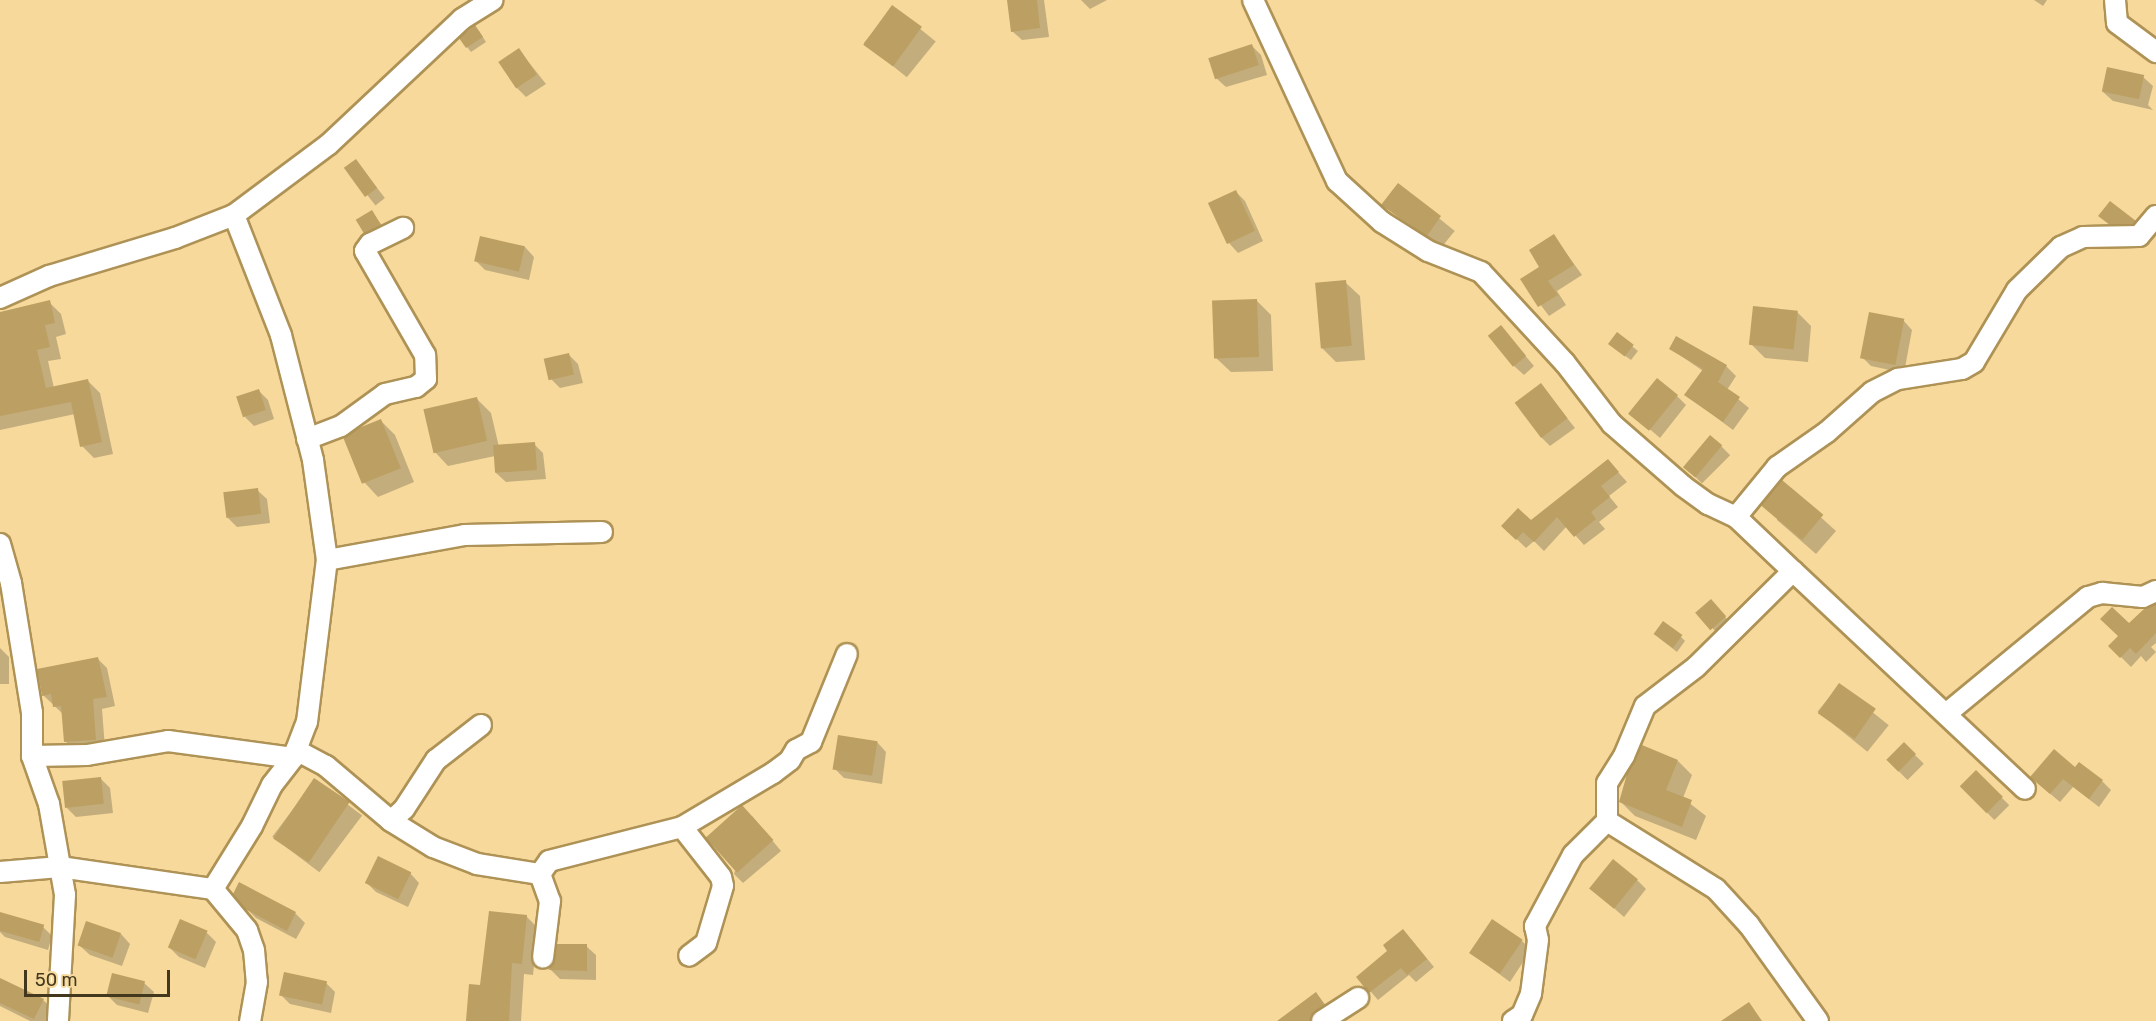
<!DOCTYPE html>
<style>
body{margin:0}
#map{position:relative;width:2156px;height:1021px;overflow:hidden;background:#f6d99b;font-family:Rubik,sans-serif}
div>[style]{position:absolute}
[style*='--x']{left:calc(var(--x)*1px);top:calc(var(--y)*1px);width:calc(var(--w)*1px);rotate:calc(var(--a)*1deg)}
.shadow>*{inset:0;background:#0003;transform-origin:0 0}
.building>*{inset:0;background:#bc9f62;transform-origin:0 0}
.roads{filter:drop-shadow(2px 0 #ae9256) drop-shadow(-2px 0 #ae9256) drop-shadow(0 2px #ae9256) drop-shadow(0 -2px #ae9256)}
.street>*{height:20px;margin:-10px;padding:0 10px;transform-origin:10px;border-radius:10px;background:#fff}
span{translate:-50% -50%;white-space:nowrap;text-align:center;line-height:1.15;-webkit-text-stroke:4.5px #f6d99b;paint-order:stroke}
.scale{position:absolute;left:24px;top:970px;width:146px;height:27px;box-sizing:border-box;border:3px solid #43371e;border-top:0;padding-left:8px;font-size:18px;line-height:21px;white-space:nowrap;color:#43371e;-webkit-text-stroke:4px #f6d99b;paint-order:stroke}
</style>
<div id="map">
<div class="shadow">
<div style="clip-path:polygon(1009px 0,1044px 0,1049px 37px,1022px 40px,1012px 31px)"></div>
<div style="clip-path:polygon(1081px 0,1107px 0,1090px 9px)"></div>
<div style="clip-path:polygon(2034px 0,2047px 0,2043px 6px)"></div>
<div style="left:893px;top:7px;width:55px;height:46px;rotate:39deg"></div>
<div style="clip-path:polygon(479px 31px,486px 42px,471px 52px,467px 47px)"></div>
<div style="clip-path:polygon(1252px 46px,1261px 55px,1267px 75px,1226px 87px,1216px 78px)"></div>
<div style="clip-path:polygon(519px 50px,546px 84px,526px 97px,517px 88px)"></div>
<div style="clip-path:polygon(2143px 77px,2153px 86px,2148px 105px,2153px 110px,2113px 101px,2103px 92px)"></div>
<div style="left:356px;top:161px;width:47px;height:12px;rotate:52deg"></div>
<div style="left:1398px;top:185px;width:73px;height:25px;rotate:39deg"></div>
<div style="clip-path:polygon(1236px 192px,1245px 201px,1263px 241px,1238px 253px,1229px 243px)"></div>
<div style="clip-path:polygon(2110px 203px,2135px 222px,2145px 231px,2120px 233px,2110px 225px,2100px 216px)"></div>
<div style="clip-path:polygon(372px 212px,389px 235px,374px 243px,365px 233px)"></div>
<div style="clip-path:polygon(1554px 236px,1582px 275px,1557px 291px,1566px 305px,1549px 316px,1522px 280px,1541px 267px)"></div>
<div style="clip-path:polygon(525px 247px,534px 257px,529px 280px,485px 270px,476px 261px)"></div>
<div style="clip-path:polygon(1345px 282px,1360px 296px,1365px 360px,1336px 362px,1322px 348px)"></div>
<div style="clip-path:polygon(1257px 301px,1271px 315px,1273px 371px,1231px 372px,1216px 358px)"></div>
<div style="clip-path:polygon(49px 302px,61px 314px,66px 334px,56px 337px,61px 359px,48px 361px,54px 388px,88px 381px,100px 393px,113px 454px,94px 458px,82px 446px,75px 414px,0 430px,0 313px)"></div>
<div style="clip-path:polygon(1797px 312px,1811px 326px,1808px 362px,1765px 358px,1751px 344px)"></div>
<div style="clip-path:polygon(1903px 320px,1912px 330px,1904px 373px,1871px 366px,1862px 357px)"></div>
<div style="clip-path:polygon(1501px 327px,1534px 366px,1524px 375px,1514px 366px)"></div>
<div style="clip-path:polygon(1617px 334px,1638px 351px,1631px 360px,1614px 348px)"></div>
<div style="clip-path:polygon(1671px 349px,1726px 366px,1736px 376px,1727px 390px,1749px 408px,1733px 430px,1686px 395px,1703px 371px)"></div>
<div style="clip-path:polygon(569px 355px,578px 364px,583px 383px,560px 388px,551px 379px)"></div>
<div style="clip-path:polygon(1541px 385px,1575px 428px,1550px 446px,1541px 437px)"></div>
<div style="clip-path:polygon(259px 391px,268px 400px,274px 419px,254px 426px,245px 417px)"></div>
<div style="clip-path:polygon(1677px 396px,1686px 405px,1660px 438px,1631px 413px)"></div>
<div style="clip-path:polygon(477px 399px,491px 413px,499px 447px,534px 444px,543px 453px,546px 479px,506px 482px,496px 473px,495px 456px,448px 466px,434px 451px)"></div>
<div style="clip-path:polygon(381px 421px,395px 435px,414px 482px,378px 497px,364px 482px)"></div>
<div style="left:1721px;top:446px;width:13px;height:40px;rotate:45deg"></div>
<div style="clip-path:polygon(1608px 461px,1627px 482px,1609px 496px,1618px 507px,1599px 522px,1605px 529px,1584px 545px,1567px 526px,1544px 551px,1534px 541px,1526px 548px,1503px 526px,1531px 522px)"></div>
<div style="clip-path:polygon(1782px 482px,1836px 531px,1816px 554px,1777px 520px)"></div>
<div style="clip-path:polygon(257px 490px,267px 499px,270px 523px,237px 527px,228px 518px)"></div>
<div style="clip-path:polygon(2156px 604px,2156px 643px,2151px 647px,2156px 652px,2146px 662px,2141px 656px,2131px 667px,2110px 646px,2128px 625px)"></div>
<div style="clip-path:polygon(1720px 611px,1734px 627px,1722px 638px,1698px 613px)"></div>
<div style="clip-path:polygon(1681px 637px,1685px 641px,1677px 652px,1659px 638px)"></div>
<div style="clip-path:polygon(0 648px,9px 657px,9px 684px,0 684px)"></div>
<div style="clip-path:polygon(98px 659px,107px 668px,115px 706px,102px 709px,105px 748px,75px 751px,65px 741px,64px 715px,43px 695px)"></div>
<div style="left:1839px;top:685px;width:64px;height:34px;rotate:39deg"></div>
<div style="clip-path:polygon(877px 742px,886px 752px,882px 784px,844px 778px,835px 769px)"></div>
<div style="left:1904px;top:744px;width:28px;height:23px;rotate:45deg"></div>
<div style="clip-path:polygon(1678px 761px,1692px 775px,1683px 798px,1706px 816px,1696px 840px,1635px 816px,1621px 802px)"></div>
<div style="clip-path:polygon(2076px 769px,2102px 781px,2111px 790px,2099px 807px,2073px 787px,2060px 802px,2041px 786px)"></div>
<div style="left:1976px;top:772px;width:47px;height:21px;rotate:45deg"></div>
<div style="clip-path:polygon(101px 779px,110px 788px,113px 813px,76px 817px,67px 808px)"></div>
<div style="left:315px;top:780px;width:59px;height:71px;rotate:37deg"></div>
<div style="clip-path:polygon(752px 816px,781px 851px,743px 883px,734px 874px)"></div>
<div style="clip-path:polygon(410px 873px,419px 883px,408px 907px,376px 892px,367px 883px)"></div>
<div style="clip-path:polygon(1637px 880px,1646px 889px,1624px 917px,1592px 889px)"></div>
<div style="clip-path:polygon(240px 884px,296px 914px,305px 923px,296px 939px,256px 918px,246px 908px)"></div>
<div style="clip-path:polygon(0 914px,43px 927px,52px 936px,48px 950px,5px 937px,0 932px)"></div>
<div style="clip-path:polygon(526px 916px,538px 928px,533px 975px,524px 974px,521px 1021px,468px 1021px,482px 987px)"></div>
<div style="clip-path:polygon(207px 933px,216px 942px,205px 968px,179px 957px,169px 947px)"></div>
<div style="clip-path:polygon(121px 934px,130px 944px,122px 966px,90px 955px,80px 946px)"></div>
<div style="clip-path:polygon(1411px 939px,1434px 967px,1416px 982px,1409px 975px,1378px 1000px,1358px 977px)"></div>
<div style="clip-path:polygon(1522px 941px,1531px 950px,1510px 982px,1471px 953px)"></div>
<div style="clip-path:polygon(586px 946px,596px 955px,596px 980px,560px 979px,551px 970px)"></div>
<div style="clip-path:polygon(0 979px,43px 1000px,53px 1009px,47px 1021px,30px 1021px,0 1006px)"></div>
<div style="clip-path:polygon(144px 983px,154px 992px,148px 1013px,117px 1005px,108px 996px)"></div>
<div style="clip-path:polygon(326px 983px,335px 992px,331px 1013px,290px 1004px,281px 995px)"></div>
<div style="clip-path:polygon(1316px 994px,1334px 1015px,1325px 1021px,1285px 1021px)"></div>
</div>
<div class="building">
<div style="clip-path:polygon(1007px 0,1037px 0,1040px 28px,1011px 32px)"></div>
<div style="left:892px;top:5px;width:37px;height:49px;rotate:36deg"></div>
<div style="clip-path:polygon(475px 25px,483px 37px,466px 48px,459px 38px)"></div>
<div style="left:1252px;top:44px;width:22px;height:46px;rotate:72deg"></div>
<div style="left:519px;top:48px;width:32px;height:25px;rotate:56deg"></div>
<div style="left:2107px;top:67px;width:38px;height:25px;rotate:12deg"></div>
<div style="left:356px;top:159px;width:36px;height:15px;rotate:54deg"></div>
<div style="clip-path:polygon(1398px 183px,1441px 216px,1427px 236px,1381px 205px)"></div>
<div style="left:1236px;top:190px;width:45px;height:31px;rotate:65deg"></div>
<div style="clip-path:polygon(2110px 201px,2136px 221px,2133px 224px,2110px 225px,2098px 216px)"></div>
<div style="left:372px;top:210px;width:17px;height:19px;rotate:59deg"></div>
<div style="clip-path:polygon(1554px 234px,1574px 265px,1548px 281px,1558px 295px,1538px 307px,1520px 279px,1539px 267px,1529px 250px)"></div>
<div style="left:480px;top:236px;width:46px;height:26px;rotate:13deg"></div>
<div style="left:1346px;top:280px;width:66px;height:31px;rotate:85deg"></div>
<div style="left:1257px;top:299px;width:58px;height:45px;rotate:88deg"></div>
<div style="clip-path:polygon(50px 300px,55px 323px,45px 325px,50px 347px,37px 350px,46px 388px,88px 379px,102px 442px,80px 447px,71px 402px,0 416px,0 312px)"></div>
<div style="left:1753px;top:306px;width:45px;height:39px;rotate:6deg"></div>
<div style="left:1869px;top:312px;width:36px;height:47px;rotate:11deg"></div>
<div style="left:1501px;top:325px;width:40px;height:17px;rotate:51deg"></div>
<div style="left:1617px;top:332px;width:21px;height:15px;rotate:37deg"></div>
<div style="clip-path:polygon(1676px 336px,1727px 365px,1718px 382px,1740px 397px,1723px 422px,1684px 395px,1703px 369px,1669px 349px)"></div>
<div style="left:569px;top:353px;width:22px;height:26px;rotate:77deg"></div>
<div style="left:1657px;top:378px;width:27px;height:46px;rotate:39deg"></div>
<div style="left:1541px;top:383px;width:44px;height:33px;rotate:53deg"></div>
<div style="left:259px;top:389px;width:22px;height:24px;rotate:72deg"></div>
<div style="left:477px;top:397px;width:45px;height:55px;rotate:77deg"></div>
<div style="left:381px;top:419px;width:53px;height:42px;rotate:68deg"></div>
<div style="left:1710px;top:435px;width:16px;height:42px;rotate:40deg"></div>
<div style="left:535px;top:442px;width:28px;height:42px;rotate:86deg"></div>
<div style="clip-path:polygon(1608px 459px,1619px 472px,1601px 486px,1610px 497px,1591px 512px,1596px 519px,1574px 537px,1557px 517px,1534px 542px,1523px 532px,1516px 540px,1501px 526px,1518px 508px,1531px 520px)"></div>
<div style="left:1782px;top:480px;width:54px;height:33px;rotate:40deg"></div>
<div style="left:258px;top:488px;width:26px;height:35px;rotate:83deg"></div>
<div style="left:1711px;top:599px;width:23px;height:21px;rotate:49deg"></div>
<div style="clip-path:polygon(2156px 604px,2156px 633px,2136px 654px,2130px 648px,2120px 658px,2108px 646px,2118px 636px,2100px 619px,2112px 607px,2129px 623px,2144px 609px)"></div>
<div style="left:1663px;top:621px;width:24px;height:16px;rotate:36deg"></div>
<div style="clip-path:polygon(98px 657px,107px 697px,93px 699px,96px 740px,64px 742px,61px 706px,53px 707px,51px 694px,42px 696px,37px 669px)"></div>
<div style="left:1839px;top:683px;width:45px;height:37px;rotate:35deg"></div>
<div style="left:838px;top:735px;width:40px;height:35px;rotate:9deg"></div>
<div style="left:1904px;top:742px;width:17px;height:25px;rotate:45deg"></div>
<div style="clip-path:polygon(1642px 745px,1678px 760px,1666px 790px,1692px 800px,1682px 827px,1619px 802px,1627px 774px)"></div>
<div style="clip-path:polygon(2054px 749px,2075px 767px,2079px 762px,2103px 780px,2089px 799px,2063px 779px,2050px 794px,2030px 777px)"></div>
<div style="left:1976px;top:770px;width:38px;height:23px;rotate:45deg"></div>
<div style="left:101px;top:777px;width:27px;height:39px;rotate:84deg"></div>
<div style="left:314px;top:778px;width:43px;height:73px;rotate:34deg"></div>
<div style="left:742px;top:805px;width:47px;height:49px;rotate:48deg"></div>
<div style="left:378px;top:856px;width:37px;height:30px;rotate:26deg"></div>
<div style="left:1613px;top:859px;width:32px;height:38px;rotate:39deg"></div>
<div style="clip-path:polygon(239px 882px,296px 912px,287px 931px,245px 909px,233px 894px)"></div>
<div style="clip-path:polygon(489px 911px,527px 915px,522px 964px,512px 963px,509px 1021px,466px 1021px,469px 984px,480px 985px)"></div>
<div style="left:0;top:912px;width:46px;height:18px;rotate:16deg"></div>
<div style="left:180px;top:919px;width:30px;height:31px;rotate:23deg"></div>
<div style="left:1492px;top:919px;width:37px;height:41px;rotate:34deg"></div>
<div style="left:86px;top:921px;width:37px;height:26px;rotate:19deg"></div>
<div style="clip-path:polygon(1403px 929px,1427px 959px,1407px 975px,1401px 968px,1369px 993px,1356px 977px,1387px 951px,1383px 945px)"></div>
<div style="clip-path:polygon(557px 944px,587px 944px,587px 971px,549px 970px)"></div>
<div style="left:284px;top:972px;width:44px;height:24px;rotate:12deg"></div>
<div style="left:112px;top:973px;width:34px;height:24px;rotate:14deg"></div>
<div style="clip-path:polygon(0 978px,44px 999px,34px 1019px,0 1003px)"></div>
<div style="clip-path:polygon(1316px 992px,1325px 1005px,1310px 1021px,1277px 1021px)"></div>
<div style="clip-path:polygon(1749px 1002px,1762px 1021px,1721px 1021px)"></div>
</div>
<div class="roads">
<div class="street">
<div style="--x:1253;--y:0;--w:200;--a:65.1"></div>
<div style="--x:1337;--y:181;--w:61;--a:42.3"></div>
<div style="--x:1382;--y:222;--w:54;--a:32.2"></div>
<div style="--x:1428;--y:251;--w:57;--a:21.6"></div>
<div style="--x:1481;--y:272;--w:124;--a:47.3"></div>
<div style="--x:1565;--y:363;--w:77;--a:52.4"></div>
<div style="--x:1612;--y:424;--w:94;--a:41.1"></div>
<div style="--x:1683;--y:486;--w:31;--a:36"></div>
<div style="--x:1708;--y:504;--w:31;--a:25"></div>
<div style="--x:1736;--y:517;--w:79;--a:43.5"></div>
<div style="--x:1793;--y:571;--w:136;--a:135.3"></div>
<div style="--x:1696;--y:667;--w:64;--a:142.6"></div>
<div style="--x:1645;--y:706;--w:54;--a:112.8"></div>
<div style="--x:1624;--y:756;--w:32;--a:122"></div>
<div style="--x:1607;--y:783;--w:38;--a:90"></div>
<div style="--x:1607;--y:821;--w:48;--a:135"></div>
<div style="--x:1573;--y:855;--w:81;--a:118.2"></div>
<div style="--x:1535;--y:926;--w:14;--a:78"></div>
<div style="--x:1538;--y:940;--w:54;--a:97.4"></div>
<div style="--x:1531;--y:994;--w:23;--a:113"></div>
<div style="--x:1522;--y:1015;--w:11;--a:146"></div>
<div style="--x:2115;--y:0;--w:23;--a:85"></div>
<div style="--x:2117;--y:23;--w:49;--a:36.6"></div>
<div style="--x:0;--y:298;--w:54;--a:-24.2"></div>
<div style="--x:49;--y:276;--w:132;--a:-16.8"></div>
<div style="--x:175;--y:238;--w:63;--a:-21.3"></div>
<div style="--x:234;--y:215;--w:117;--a:-36.7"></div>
<div style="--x:328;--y:145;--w:184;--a:-43.2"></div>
<div style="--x:462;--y:19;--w:36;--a:-32"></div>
<div style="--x:307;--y:439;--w:36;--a:-21"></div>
<div style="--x:341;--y:426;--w:54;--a:-36"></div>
<div style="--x:385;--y:394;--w:32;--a:-13"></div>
<div style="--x:416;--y:387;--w:13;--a:-39"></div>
<div style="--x:426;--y:379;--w:24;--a:-92"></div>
<div style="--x:425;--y:355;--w:120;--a:-120"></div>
<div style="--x:365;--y:251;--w:9;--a:-54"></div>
<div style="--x:370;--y:244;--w:37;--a:-26"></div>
<div style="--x:1736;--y:517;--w:65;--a:-50.6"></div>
<div style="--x:1777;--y:467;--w:61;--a:-35"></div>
<div style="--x:1827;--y:432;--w:60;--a:-41.6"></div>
<div style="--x:1872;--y:392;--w:29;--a:-27"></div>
<div style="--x:1898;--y:379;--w:65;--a:-8.9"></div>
<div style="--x:1962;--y:369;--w:14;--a:-30"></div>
<div style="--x:1974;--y:362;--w:84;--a:-59.2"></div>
<div style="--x:2017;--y:290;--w:62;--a:-44.3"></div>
<div style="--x:2061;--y:247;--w:24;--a:-24"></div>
<div style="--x:2083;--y:237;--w:56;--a:-1"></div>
<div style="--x:2139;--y:236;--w:26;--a:-50"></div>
<div style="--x:0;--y:544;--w:41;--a:74.2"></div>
<div style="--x:11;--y:583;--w:131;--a:80.8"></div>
<div style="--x:32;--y:712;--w:44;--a:90"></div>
<div style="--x:32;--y:756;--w:51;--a:70.5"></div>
<div style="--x:49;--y:804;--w:92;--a:80"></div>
<div style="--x:65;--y:895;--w:126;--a:93.2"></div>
<div style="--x:327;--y:560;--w:140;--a:-10.3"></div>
<div style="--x:465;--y:535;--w:137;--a:-1.3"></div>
<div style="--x:1793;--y:571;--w:318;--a:43.2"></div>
<div style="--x:1946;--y:714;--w:184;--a:-39.5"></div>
<div style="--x:2088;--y:597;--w:15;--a:-16"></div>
<div style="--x:2102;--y:593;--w:41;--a:5.6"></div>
<div style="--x:2143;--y:597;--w:14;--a:-25"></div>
<div style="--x:296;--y:750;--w:34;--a:28"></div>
<div style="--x:326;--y:766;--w:85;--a:40.2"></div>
<div style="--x:391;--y:821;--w:49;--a:31.8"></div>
<div style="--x:433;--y:847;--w:47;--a:21.1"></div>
<div style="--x:477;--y:864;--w:64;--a:9"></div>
<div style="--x:540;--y:874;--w:16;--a:-55"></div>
<div style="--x:549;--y:861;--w:137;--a:-14.3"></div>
<div style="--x:682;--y:827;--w:106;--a:-30.7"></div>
<div style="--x:773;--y:773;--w:21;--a:-37"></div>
<div style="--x:790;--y:760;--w:12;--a:-59"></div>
<div style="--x:796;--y:750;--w:17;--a:-28"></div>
<div style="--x:811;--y:742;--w:95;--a:-67.8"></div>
<div style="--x:32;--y:756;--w:55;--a:-1"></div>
<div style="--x:87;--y:755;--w:82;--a:-9.8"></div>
<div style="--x:168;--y:741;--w:126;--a:7.7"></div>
<div style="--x:391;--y:821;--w:18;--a:-43"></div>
<div style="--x:404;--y:809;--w:59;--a:-56.9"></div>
<div style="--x:436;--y:760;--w:57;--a:-37.9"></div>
<div style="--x:1607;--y:821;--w:128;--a:32"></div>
<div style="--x:1716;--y:889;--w:49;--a:47.5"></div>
<div style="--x:1749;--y:925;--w:118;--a:54.3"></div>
<div style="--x:682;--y:827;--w:63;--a:52"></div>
<div style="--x:721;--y:877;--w:9;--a:77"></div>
<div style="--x:723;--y:886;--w:59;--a:106.6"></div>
<div style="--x:706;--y:943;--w:21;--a:143"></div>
<div style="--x:0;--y:872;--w:60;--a:-4.8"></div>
<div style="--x:60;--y:867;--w:155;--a:8.2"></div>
<div style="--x:540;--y:874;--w:29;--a:70"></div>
<div style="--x:550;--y:901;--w:57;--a:97"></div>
<div style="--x:213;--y:889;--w:74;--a:-58.2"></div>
<div style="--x:252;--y:826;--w:46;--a:-64"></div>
<div style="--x:272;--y:785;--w:34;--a:-52"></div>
<div style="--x:293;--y:758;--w:39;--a:-69"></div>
<div style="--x:307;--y:722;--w:163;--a:-83"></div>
<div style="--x:327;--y:560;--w:101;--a:-98"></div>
<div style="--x:313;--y:460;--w:129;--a:-104.4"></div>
<div style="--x:281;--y:335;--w:129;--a:-111.4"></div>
<div style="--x:213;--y:889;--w:53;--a:50.3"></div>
<div style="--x:247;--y:930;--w:21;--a:71"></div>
<div style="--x:254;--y:950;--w:32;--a:85"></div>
<div style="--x:257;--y:982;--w:40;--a:100"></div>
<div style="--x:1322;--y:1021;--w:43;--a:-32.6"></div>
</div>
</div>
<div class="scale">50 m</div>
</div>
